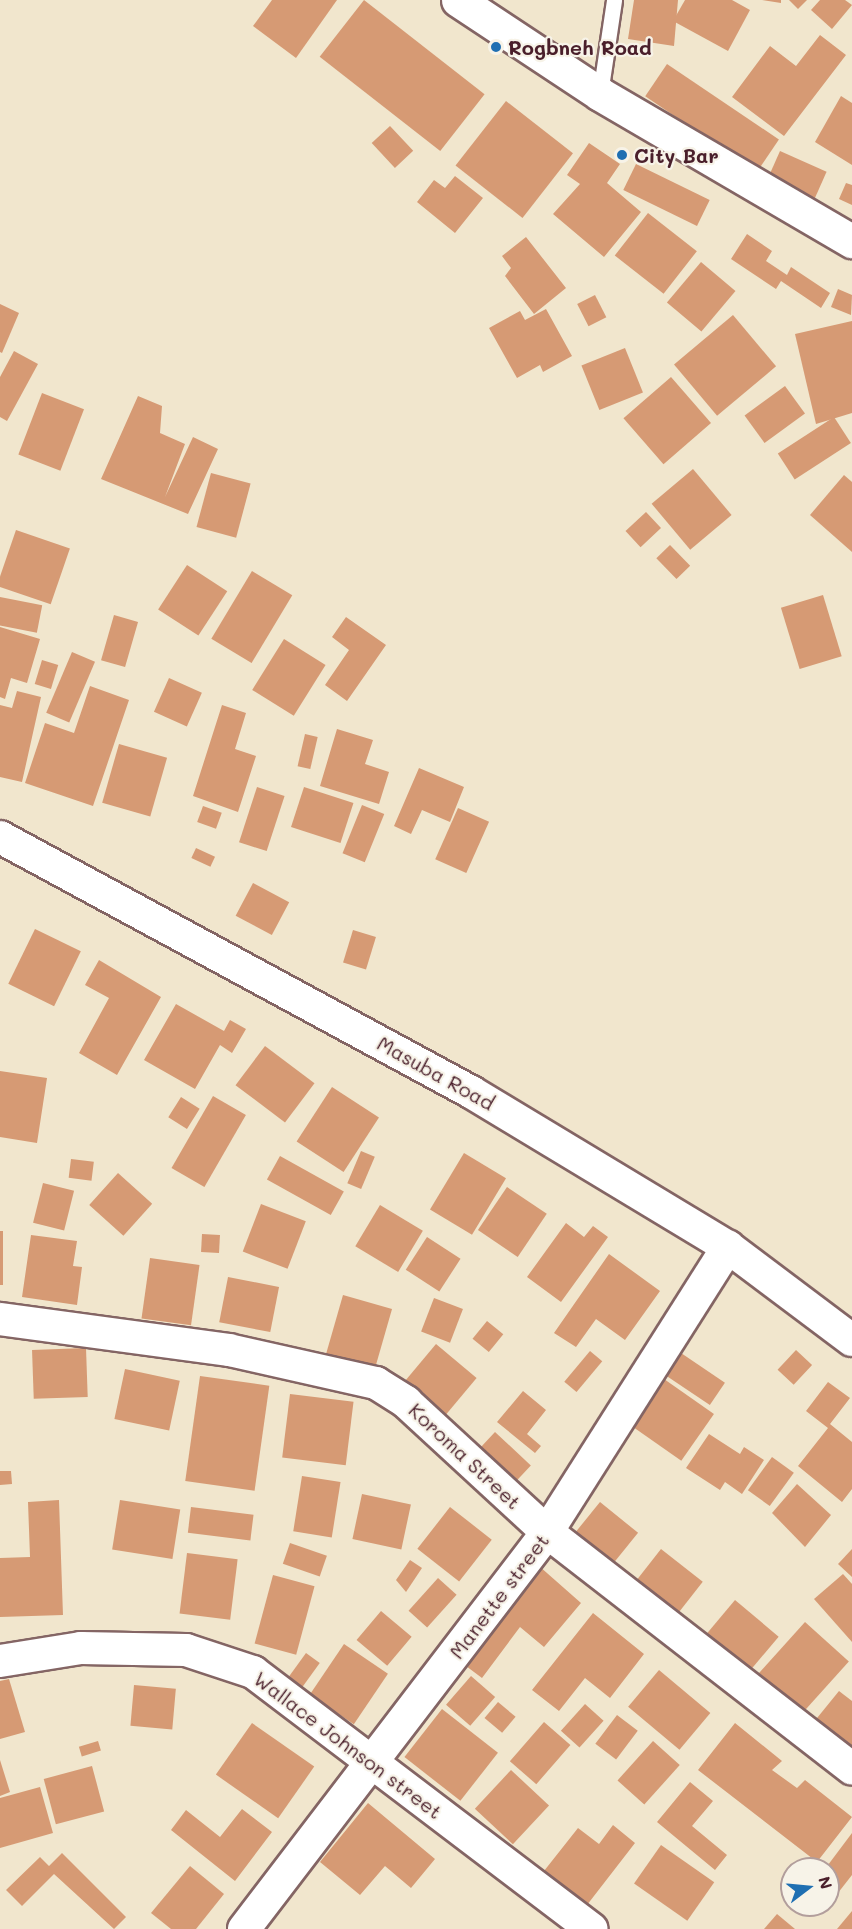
<!DOCTYPE html>
<style>
body{margin:0}
#map{position:relative;width:852px;height:1929px;overflow:hidden;background:#f1e6cd;font-family:Mali,sans-serif}
div>[style]{position:absolute}
[style*='--x']{left:calc(var(--x)*1px);top:calc(var(--y)*1px);width:calc(var(--w)*1px);rotate:calc(var(--a)*1deg)}
.building>*{inset:0;background:#d69a74;transform-origin:0 0}
.roads{filter:drop-shadow(2px 0 #846564) drop-shadow(-2px 0 #846564) drop-shadow(0 2px #846564) drop-shadow(0 -2px #846564)}
.lane>*{height:15px;margin:-7.5px;padding:0 7.5px;transform-origin:7.5px;border-radius:7.5px;background:#fff}
.street>*{height:32px;margin:-16px;padding:0 16px;transform-origin:16px;border-radius:16px;background:#fff}
.primary>*{height:33px;margin:-16.5px;padding:0 16.5px;transform-origin:16.5px;border-radius:16.5px;background:#fff}
.dots>*{width:16px;height:16px;translate:-50% -50%;box-sizing:border-box;border:3px solid #f7f3e8;border-radius:50%}
span{translate:-50% -50%;white-space:nowrap;text-align:center;line-height:1.15;-webkit-text-stroke:4.5px #f7f3e8;paint-order:stroke}
.poi-label{font-size:20px;color:#4a1f2b;font-weight:700}
.left{translate:0 -50%;text-align:left}
.street-label{font-size:20px;color:#4a1f2b}
.north{position:absolute;left:780px;top:1857px;width:60px;height:60px;box-sizing:border-box;background:#f7f3e8;border:2px solid #b29e9c;border-radius:50%;rotate:74deg;font-size:16px;font-weight:700;line-height:24px;text-align:center;color:#4a1f2b}
.north::after{content:'';display:block;margin:auto;width:21px;height:27px;background:#1f6fb2;clip-path:polygon(50% 0,100% 100%,50% 72%,0 100%)}
</style>
<div id="map">
<div class="building">
<div style="clip-path:polygon(272px 0,337px 0,296px 58px,253px 26px)"></div>
<div style="left:364px;top:0;width:153px;height:72px;rotate:38deg"></div>
<div style="clip-path:polygon(634px 0,678px 0,674px 46px,628px 39px)"></div>
<div style="clip-path:polygon(685px 0,732px 0,750px 10px,728px 51px,673px 21px)"></div>
<div style="clip-path:polygon(762px 0,781px 0,781px 3px)"></div>
<div style="clip-path:polygon(789px 0,807px 0,798px 9px)"></div>
<div style="clip-path:polygon(820px 0,845px 0,852px 5px,832px 29px,811px 10px)"></div>
<div style="clip-path:polygon(820px 35px,846px 55px,784px 136px,732px 97px,770px 46px,796px 66px)"></div>
<div style="left:667px;top:64px;width:135px;height:39px;rotate:34deg"></div>
<div style="clip-path:polygon(841px 96px,852px 103px,852px 165px,815px 142px)"></div>
<div style="left:506px;top:101px;width:85px;height:82px;rotate:38deg"></div>
<div style="left:390px;top:126px;width:34px;height:25px;rotate:47deg"></div>
<div style="clip-path:polygon(589px 143px,620px 164px,607px 183px,641px 212px,604px 257px,553px 214px,580px 184px,567px 175px)"></div>
<div style="left:780px;top:151px;width:51px;height:30px;rotate:24deg"></div>
<div style="left:636px;top:164px;width:82px;height:29px;rotate:26deg"></div>
<div style="clip-path:polygon(455px 176px,483px 198px,455px 233px,417px 202px,434px 180px,445px 188px)"></div>
<div style="clip-path:polygon(846px 183px,852px 185px,852px 205px,839px 199px)"></div>
<div style="left:648px;top:213px;width:62px;height:54px;rotate:38deg"></div>
<div style="clip-path:polygon(747px 234px,772px 251px,766px 261px,787px 275px,791px 267px,830px 293px,821px 308px,781px 281px,776px 289px,731px 259px)"></div>
<div style="clip-path:polygon(526px 237px,566px 288px,534px 314px,505px 276px,511px 268px,502px 256px)"></div>
<div style="left:701px;top:262px;width:45px;height:53px;rotate:40deg"></div>
<div style="clip-path:polygon(838px 289px,852px 295px,851px 315px,831px 307px)"></div>
<div style="left:595px;top:295px;width:25px;height:20px;rotate:63deg"></div>
<div style="clip-path:polygon(0 304px,19px 313px,2px 353px,0 352px)"></div>
<div style="clip-path:polygon(546px 309px,572px 356px,543px 372px,540px 365px,517px 378px,489px 328px,520px 311px,525px 320px)"></div>
<div style="left:733px;top:315px;width:67px;height:77px;rotate:50deg"></div>
<div style="clip-path:polygon(852px 321px,852px 413px,816px 424px,795px 334px)"></div>
<div style="left:625px;top:348px;width:48px;height:47px;rotate:68deg"></div>
<div style="clip-path:polygon(14px 351px,38px 364px,7px 421px,0 417px,0 377px)"></div>
<div style="left:671px;top:377px;width:61px;height:63px;rotate:49deg"></div>
<div style="left:785px;top:386px;width:34px;height:50px;rotate:54deg"></div>
<div style="left:42px;top:393px;width:45px;height:66px;rotate:21deg"></div>
<div style="clip-path:polygon(138px 396px,162px 406px,160px 433px,185px 444px,165px 497px,193px 437px,218px 449px,188px 514px,101px 479px)"></div>
<div style="left:834px;top:417px;width:31px;height:67px;rotate:57deg"></div>
<div style="left:693px;top:469px;width:60px;height:54px;rotate:50deg"></div>
<div style="left:211px;top:473px;width:41px;height:56px;rotate:15deg"></div>
<div style="clip-path:polygon(844px 475px,852px 482px,852px 552px,810px 515px)"></div>
<div style="left:646px;top:512px;width:22px;height:28px;rotate:47deg"></div>
<div style="left:16px;top:530px;width:57px;height:59px;rotate:19deg"></div>
<div style="left:670px;top:545px;width:29px;height:19px;rotate:46deg"></div>
<div style="left:187px;top:565px;width:48px;height:53px;rotate:33deg"></div>
<div style="left:252px;top:571px;width:47px;height:79px;rotate:31deg"></div>
<div style="left:823px;top:595px;width:64px;height:44px;rotate:73deg"></div>
<div style="left:0;top:597px;width:43px;height:28px;rotate:11deg"></div>
<div style="left:114px;top:615px;width:25px;height:47px;rotate:16deg"></div>
<div style="clip-path:polygon(346px 617px,386px 645px,347px 701px,325px 685px,349px 650px,332px 637px)"></div>
<div style="clip-path:polygon(0 627px,40px 639px,27px 683px,11px 678px,5px 699px,0 697px)"></div>
<div style="left:284px;top:639px;width:49px;height:60px;rotate:32deg"></div>
<div style="left:72px;top:652px;width:25px;height:66px;rotate:23deg"></div>
<div style="left:42px;top:660px;width:17px;height:25px;rotate:17deg"></div>
<div style="left:169px;top:678px;width:36px;height:37px;rotate:24deg"></div>
<div style="clip-path:polygon(90px 686px,129px 700px,93px 806px,25px 783px,45px 723px,74px 733px)"></div>
<div style="clip-path:polygon(17px 691px,41px 697px,22px 782px,0 777px,0 705px,12px 708px)"></div>
<div style="clip-path:polygon(222px 705px,246px 713px,235px 749px,256px 756px,238px 812px,193px 796px)"></div>
<div style="clip-path:polygon(337px 729px,373px 740px,365px 764px,389px 772px,379px 804px,320px 786px)"></div>
<div style="left:305px;top:734px;width:13px;height:33px;rotate:13deg"></div>
<div style="left:119px;top:744px;width:50px;height:61px;rotate:16deg"></div>
<div style="clip-path:polygon(419px 768px,464px 787px,450px 822px,422px 810px,411px 834px,394px 826px)"></div>
<div style="left:257px;top:787px;width:29px;height:58px;rotate:18deg"></div>
<div style="left:304px;top:787px;width:52px;height:42px;rotate:18deg"></div>
<div style="left:362px;top:805px;width:24px;height:52px;rotate:22deg"></div>
<div style="left:203px;top:806px;width:20px;height:17px;rotate:20deg"></div>
<div style="left:458px;top:808px;width:34px;height:56px;rotate:24deg"></div>
<div style="left:196px;top:848px;width:21px;height:11px;rotate:25deg"></div>
<div style="left:253px;top:883px;width:41px;height:37px;rotate:28deg"></div>
<div style="left:35px;top:929px;width:51px;height:61px;rotate:26deg"></div>
<div style="left:353px;top:930px;width:24px;height:34px;rotate:17deg"></div>
<div style="clip-path:polygon(99px 960px,161px 997px,117px 1075px,79px 1053px,109px 998px,85px 985px)"></div>
<div style="clip-path:polygon(176px 1004px,224px 1031px,230px 1020px,246px 1029px,232px 1053px,220px 1045px,195px 1089px,144px 1060px)"></div>
<div style="left:265px;top:1046px;width:62px;height:49px;rotate:37deg"></div>
<div style="clip-path:polygon(0 1071px,47px 1078px,37px 1143px,0 1137px)"></div>
<div style="left:332px;top:1087px;width:56px;height:65px;rotate:33deg"></div>
<div style="left:213px;top:1096px;width:38px;height:83px;rotate:30deg"></div>
<div style="left:181px;top:1097px;width:22px;height:24px;rotate:32deg"></div>
<div style="left:361px;top:1151px;width:15px;height:35px;rotate:23deg"></div>
<div style="left:464px;top:1153px;width:49px;height:66px;rotate:31deg"></div>
<div style="left:280px;top:1156px;width:73px;height:27px;rotate:29deg"></div>
<div style="left:71px;top:1159px;width:23px;height:19px;rotate:7deg"></div>
<div style="left:118px;top:1173px;width:46px;height:43px;rotate:42deg"></div>
<div style="left:43px;top:1183px;width:32px;height:41px;rotate:14deg"></div>
<div style="left:507px;top:1187px;width:48px;height:52px;rotate:34deg"></div>
<div style="left:261px;top:1204px;width:48px;height:51px;rotate:21deg"></div>
<div style="left:380px;top:1205px;width:50px;height:48px;rotate:31deg"></div>
<div style="clip-path:polygon(566px 1223px,584px 1237px,593px 1226px,608px 1237px,561px 1302px,527px 1277px)"></div>
<div style="left:0;top:1231px;width:3px;height:54px"></div>
<div style="left:202px;top:1234px;width:18px;height:18px;rotate:3deg"></div>
<div style="clip-path:polygon(31px 1235px,77px 1241px,73px 1266px,82px 1267px,77px 1305px,22px 1297px)"></div>
<div style="left:427px;top:1237px;width:40px;height:39px;rotate:33deg"></div>
<div style="clip-path:polygon(609px 1254px,660px 1291px,625px 1340px,596px 1319px,576px 1347px,554px 1333px)"></div>
<div style="left:150px;top:1258px;width:50px;height:61px;rotate:8deg"></div>
<div style="left:228px;top:1277px;width:52px;height:46px;rotate:11deg"></div>
<div style="left:343px;top:1295px;width:51px;height:63px;rotate:16deg"></div>
<div style="left:434px;top:1298px;width:31px;height:36px;rotate:21deg"></div>
<div style="left:487px;top:1321px;width:21px;height:23px;rotate:39deg"></div>
<div style="left:436px;top:1344px;width:53px;height:55px;rotate:40deg"></div>
<div style="left:86px;top:1348px;width:49px;height:54px;rotate:88deg"></div>
<div style="left:796px;top:1350px;width:22px;height:27px;rotate:43deg"></div>
<div style="left:590px;top:1351px;width:16px;height:40px;rotate:40deg"></div>
<div style="left:681px;top:1353px;width:53px;height:27px;rotate:34deg"></div>
<div style="left:125px;top:1369px;width:56px;height:51px;rotate:12deg"></div>
<div style="left:200px;top:1376px;width:70px;height:106px;rotate:8deg"></div>
<div style="left:664px;top:1379px;width:61px;height:57px;rotate:35deg"></div>
<div style="clip-path:polygon(828px 1382px,850px 1398px,830px 1424px,852px 1442px,852px 1489px,842px 1502px,798px 1466px,828px 1428px,806px 1411px)"></div>
<div style="clip-path:polygon(523px 1391px,546px 1410px,527px 1434px,541px 1446px,535px 1453px,497px 1422px)"></div>
<div style="left:290px;top:1394px;width:64px;height:64px;rotate:7deg"></div>
<div style="left:495px;top:1432px;width:49px;height:25px;rotate:43deg"></div>
<div style="clip-path:polygon(709px 1434px,740px 1454px,744px 1447px,764px 1460px,742px 1494px,725px 1482px,720px 1490px,686px 1468px)"></div>
<div style="left:772px;top:1457px;width:27px;height:41px;rotate:36deg"></div>
<div style="clip-path:polygon(0 1471px,11px 1471px,12px 1484px,0 1485px)"></div>
<div style="left:302px;top:1476px;width:39px;height:56px;rotate:9deg"></div>
<div style="clip-path:polygon(797px 1484px,831px 1515px,805px 1547px,772px 1513px)"></div>
<div style="left:362px;top:1494px;width:50px;height:46px;rotate:12deg"></div>
<div style="clip-path:polygon(59px 1500px,63px 1615px,0 1617px,0 1558px,30px 1557px,28px 1502px)"></div>
<div style="left:120px;top:1500px;width:61px;height:50px;rotate:9deg"></div>
<div style="left:600px;top:1502px;width:49px;height:46px;rotate:39deg"></div>
<div style="left:191px;top:1507px;width:63px;height:26px;rotate:7deg"></div>
<div style="left:450px;top:1507px;width:53px;height:53px;rotate:38deg"></div>
<div style="left:290px;top:1543px;width:39px;height:22px;rotate:19deg"></div>
<div style="left:661px;top:1549px;width:53px;height:41px;rotate:38deg"></div>
<div style="clip-path:polygon(852px 1549px,852px 1577px,838px 1564px)"></div>
<div style="left:187px;top:1553px;width:51px;height:61px;rotate:7deg"></div>
<div style="clip-path:polygon(410px 1560px,422px 1568px,406px 1592px,396px 1580px)"></div>
<div style="clip-path:polygon(539px 1566px,581px 1603px,544px 1647px,520px 1627px,482px 1678px,462px 1663px)"></div>
<div style="clip-path:polygon(843px 1574px,852px 1584px,852px 1642px,814px 1599px)"></div>
<div style="left:273px;top:1575px;width:43px;height:71px;rotate:15deg"></div>
<div style="left:438px;top:1578px;width:25px;height:44px;rotate:42deg"></div>
<div style="left:735px;top:1600px;width:57px;height:45px;rotate:40deg"></div>
<div style="left:381px;top:1611px;width:40px;height:38px;rotate:40deg"></div>
<div style="clip-path:polygon(593px 1613px,644px 1654px,610px 1698px,585px 1678px,559px 1711px,532px 1690px)"></div>
<div style="left:805px;top:1622px;width:59px;height:72px;rotate:42deg"></div>
<div style="left:344px;top:1644px;width:53px;height:61px;rotate:34deg"></div>
<div style="left:306px;top:1653px;width:17px;height:32px;rotate:36deg"></div>
<div style="left:659px;top:1670px;width:67px;height:48px;rotate:40deg"></div>
<div style="left:471px;top:1676px;width:32px;height:38px;rotate:41deg"></div>
<div style="clip-path:polygon(9px 1679px,25px 1732px,0 1739px,0 1681px)"></div>
<div style="left:134px;top:1685px;width:42px;height:41px;rotate:5deg"></div>
<div style="clip-path:polygon(839px 1691px,852px 1701px,852px 1756px,813px 1723px)"></div>
<div style="left:498px;top:1702px;width:23px;height:21px;rotate:40deg"></div>
<div style="left:585px;top:1704px;width:25px;height:36px;rotate:42deg"></div>
<div style="left:442px;top:1709px;width:71px;height:61px;rotate:38deg"></div>
<div style="left:617px;top:1715px;width:26px;height:36px;rotate:37deg"></div>
<div style="left:544px;top:1722px;width:35px;height:52px;rotate:41deg"></div>
<div style="left:252px;top:1723px;width:76px;height:63px;rotate:35deg"></div>
<div style="clip-path:polygon(735px 1723px,782px 1761px,772px 1770px,797px 1788px,805px 1780px,852px 1817px,817px 1862px,698px 1770px)"></div>
<div style="left:98px;top:1741px;width:10px;height:20px;rotate:73deg"></div>
<div style="left:653px;top:1741px;width:36px;height:53px;rotate:42deg"></div>
<div style="clip-path:polygon(0 1760px,10px 1792px,0 1796px)"></div>
<div style="left:92px;top:1766px;width:47px;height:50px;rotate:75deg"></div>
<div style="left:511px;top:1770px;width:52px;height:53px;rotate:43deg"></div>
<div style="clip-path:polygon(690px 1782px,713px 1801px,692px 1826px,727px 1855px,715px 1870px,657px 1822px)"></div>
<div style="clip-path:polygon(40px 1787px,53px 1833px,0 1848px,0 1798px)"></div>
<div style="clip-path:polygon(368px 1803px,435px 1859px,411px 1888px,385px 1866px,360px 1895px,320px 1862px)"></div>
<div style="clip-path:polygon(242px 1809px,272px 1832px,235px 1881px,171px 1830px,186px 1810px,220px 1837px)"></div>
<div style="clip-path:polygon(613px 1825px,635px 1843px,587px 1905px,544px 1871px,578px 1828px,599px 1844px)"></div>
<div style="clip-path:polygon(852px 1833px,852px 1875px,834px 1898px,828px 1893px,825px 1869px)"></div>
<div style="left:661px;top:1845px;width:65px;height:47px;rotate:35deg"></div>
<div style="clip-path:polygon(62px 1853px,126px 1917px,114px 1929px,54px 1874px,22px 1906px,6px 1890px,40px 1857px,49px 1866px)"></div>
<div style="clip-path:polygon(190px 1866px,224px 1894px,196px 1929px,171px 1929px,151px 1913px)"></div>
<div style="clip-path:polygon(852px 1911px,852px 1929px,837px 1929px)"></div>
<div style="clip-path:polygon(777px 1914px,795px 1929px,764px 1929px)"></div>
</div>
<div class="roads">
<div class="lane">
<div style="--x:600;--y:94;--w:95;--a:-81.5"></div>
</div>
<div class="street">
<div style="--x:0;--y:837;--w:536;--a:28.43"></div>
<div style="--x:471;--y:1092;--w:300;--a:31.1"></div>
<div style="--x:728;--y:1247;--w:155;--a:36.9"></div>
<div style="--x:0;--y:1319;--w:231;--a:7.7"></div>
<div style="--x:229;--y:1350;--w:151;--a:12.7"></div>
<div style="--x:376;--y:1383;--w:36;--a:32"></div>
<div style="--x:406;--y:1402;--w:192;--a:42.7"></div>
<div style="--x:547;--y:1532;--w:386;--a:37.8"></div>
<div style="--x:0;--y:1661;--w:82;--a:-9.1"></div>
<div style="--x:81;--y:1648;--w:105;--a:1.1"></div>
<div style="--x:186;--y:1650;--w:71;--a:18.2"></div>
<div style="--x:253;--y:1672;--w:425;--a:37.2"></div>
<div style="--x:244;--y:1929;--w:499;--a:-52.6"></div>
<div style="--x:547;--y:1532;--w:338;--a:-57.6"></div>
</div>
<div class="primary">
<div style="--x:458;--y:0;--w:170;--a:33.5"></div>
<div style="--x:600;--y:94;--w:292;--a:30.3"></div>
</div>
</div>
<div class="dots">
<div style="left:496px;top:47px;background:#1f6fb2"></div>
<div style="left:622px;top:155px;background:#1f6fb2"></div>
</div>
<div class="poi-label">
<span class="left" style="left:508px;top:47px">Rogbneh Road</span>
<span class="left" style="left:634px;top:155px">City Bar</span>
</div>
<div class="street-label">
<span style="left:436px;top:1073px;rotate:29deg">Masuba Road</span>
<span style="left:465px;top:1456px;rotate:43deg">Koroma Street</span>
<span style="left:499px;top:1596px;rotate:-53deg">Manette street</span>
<span style="left:348px;top:1745px;rotate:37deg">Wallace Johnson street</span>
</div>
<div class="north">N</div>
</div>
